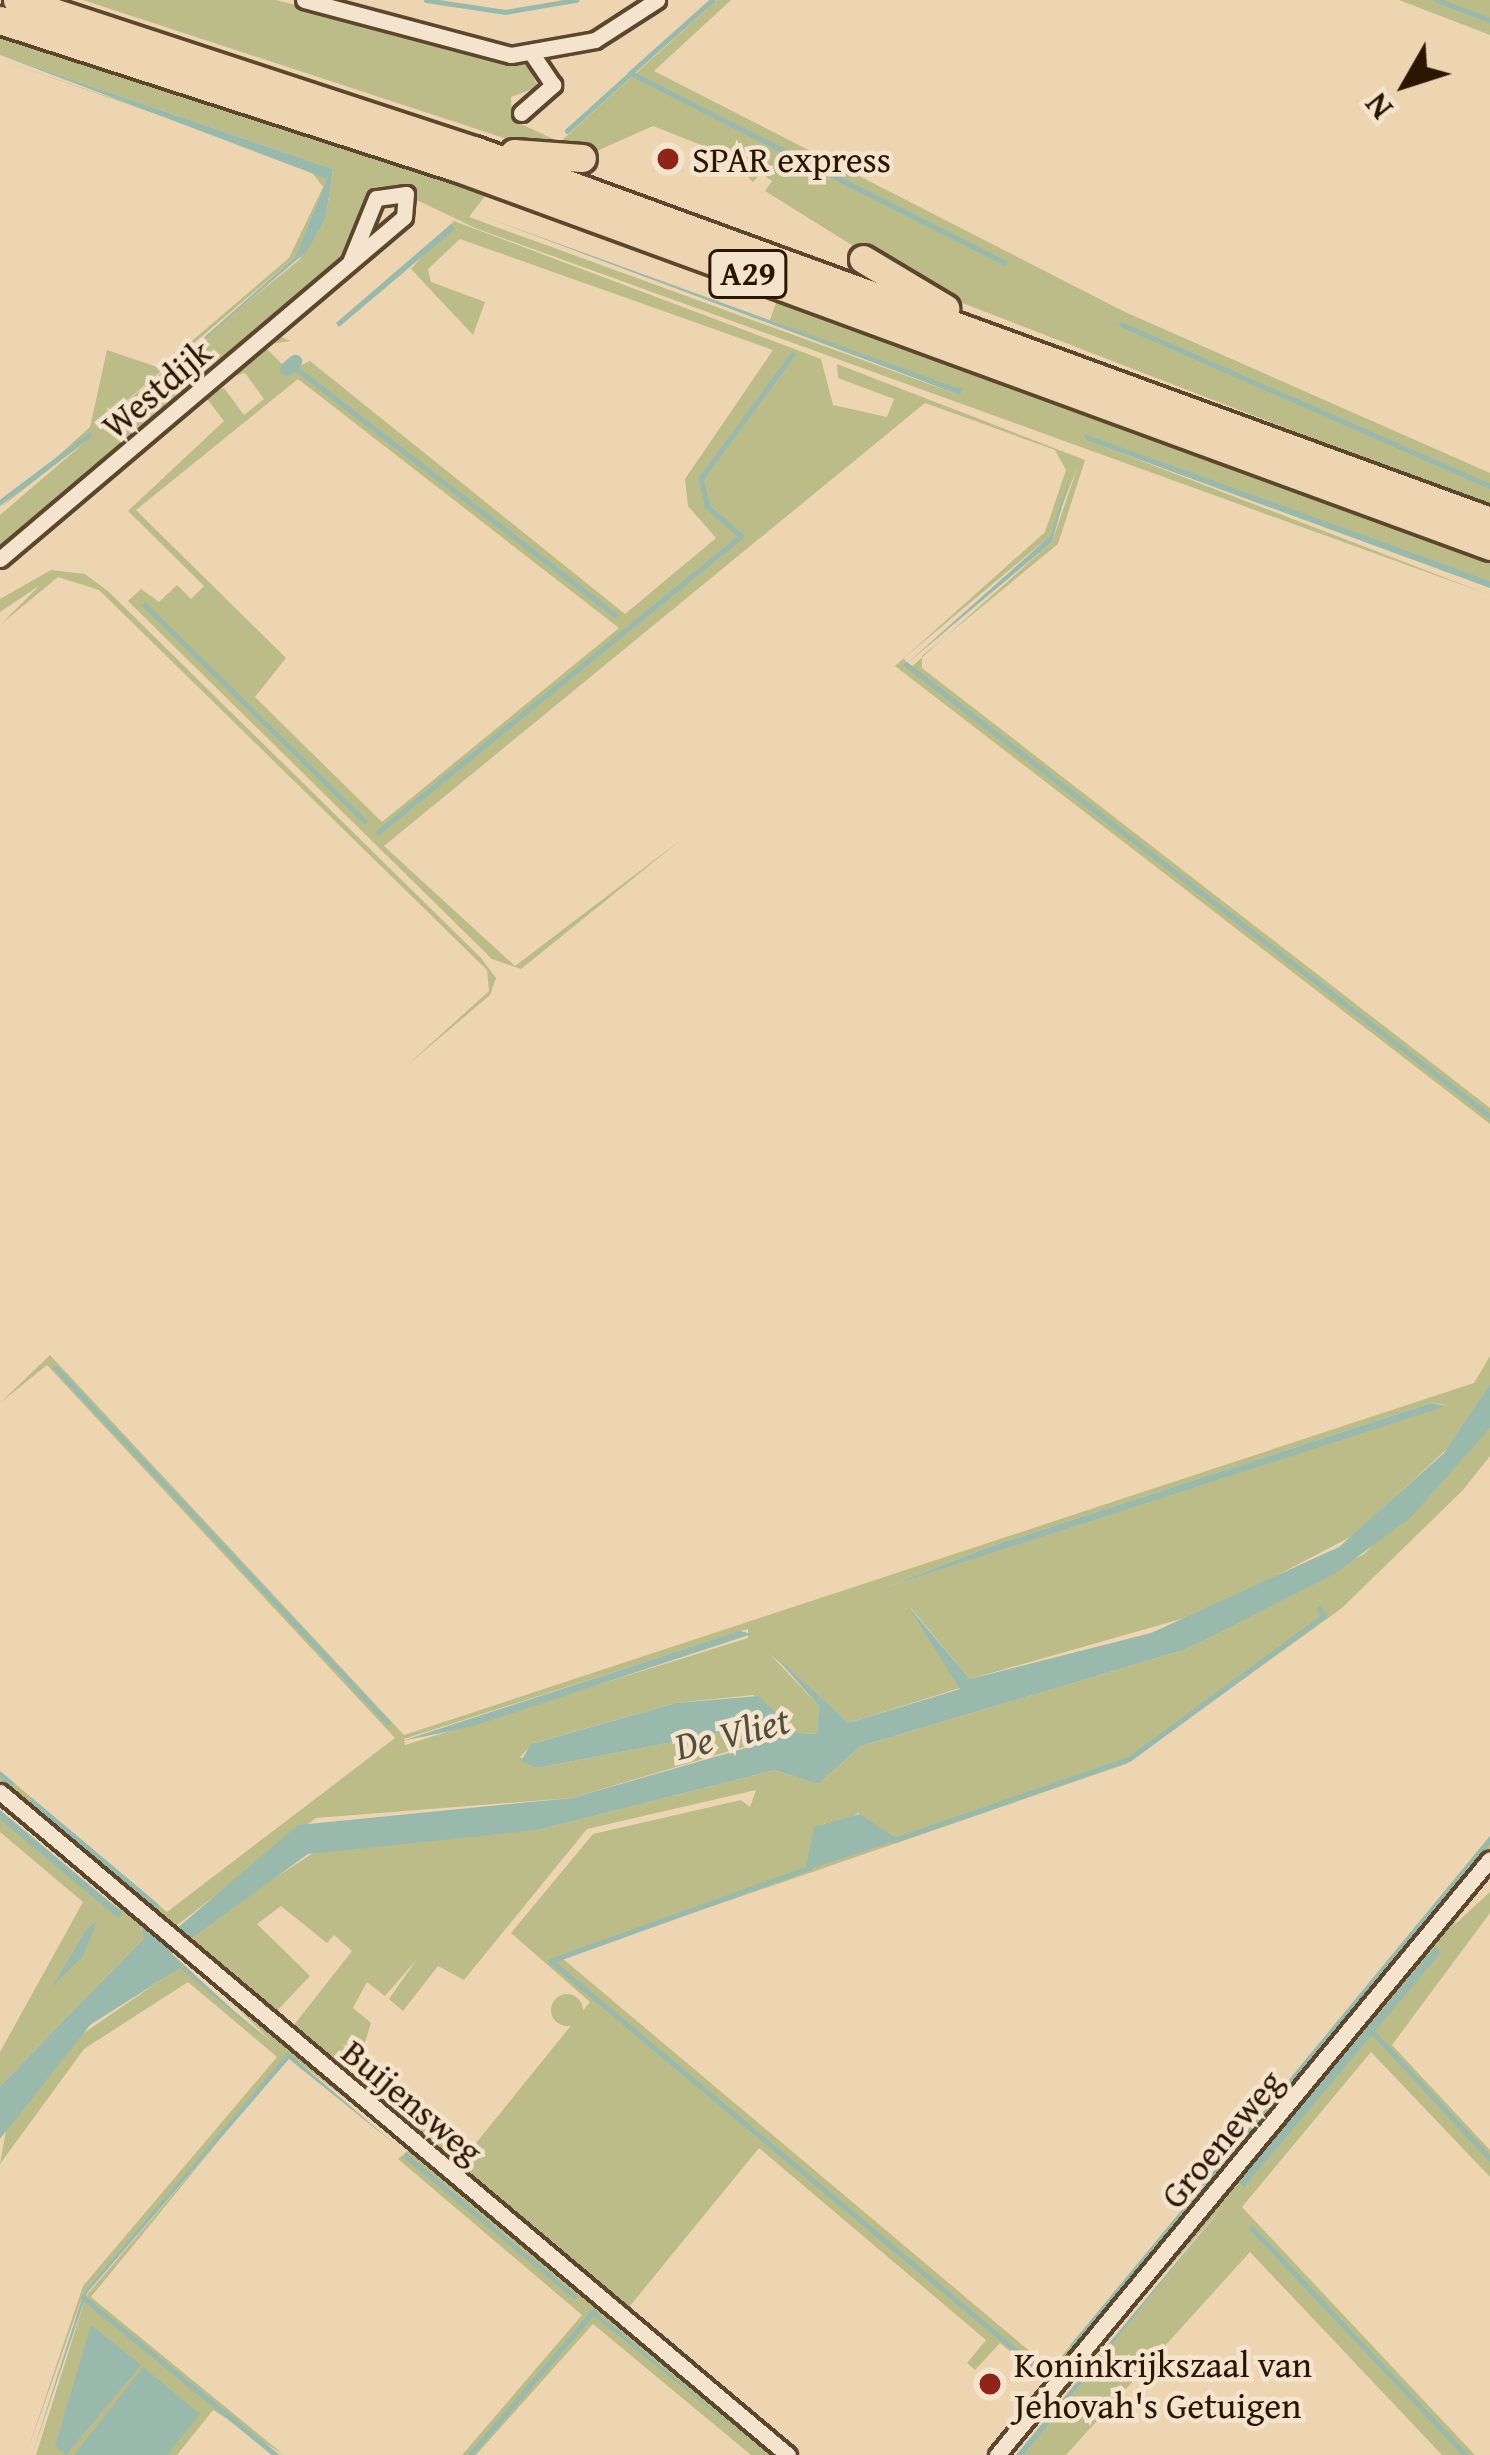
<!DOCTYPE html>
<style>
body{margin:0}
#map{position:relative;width:1490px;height:2455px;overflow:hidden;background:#eed5b2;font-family:"Gentium Book Plus",serif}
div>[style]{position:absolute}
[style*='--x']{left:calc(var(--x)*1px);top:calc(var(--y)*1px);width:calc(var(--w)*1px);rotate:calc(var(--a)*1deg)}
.green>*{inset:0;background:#bcbc89}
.round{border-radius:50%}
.water>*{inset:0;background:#99b9ad;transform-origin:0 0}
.stream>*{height:4.5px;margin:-2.25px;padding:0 2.25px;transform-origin:2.25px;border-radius:2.25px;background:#99b9ad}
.canal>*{height:14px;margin:-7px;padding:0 7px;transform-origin:7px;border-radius:7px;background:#99b9ad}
.roads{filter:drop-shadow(3px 0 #5c462d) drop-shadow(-3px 0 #5c462d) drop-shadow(0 3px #5c462d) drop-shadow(0 -3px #5c462d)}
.minor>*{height:15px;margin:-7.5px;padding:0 7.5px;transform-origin:7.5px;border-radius:7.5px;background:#f4e4cd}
.motorway>*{height:27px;margin:-13.5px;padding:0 13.5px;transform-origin:13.5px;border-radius:13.5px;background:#eed5b2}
.dots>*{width:33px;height:33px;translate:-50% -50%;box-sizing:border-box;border:6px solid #f4e4cd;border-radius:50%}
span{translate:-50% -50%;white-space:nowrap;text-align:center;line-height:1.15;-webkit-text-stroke:9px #f4e4cd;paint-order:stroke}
.shield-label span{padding:3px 9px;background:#f4e4cd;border:3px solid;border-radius:9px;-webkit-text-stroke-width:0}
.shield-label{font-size:33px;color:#2b1601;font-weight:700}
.poi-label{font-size:36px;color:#2b1601}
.left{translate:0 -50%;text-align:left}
.street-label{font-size:36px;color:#2b1601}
.water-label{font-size:39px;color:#524f3d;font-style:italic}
.north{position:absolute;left:1346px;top:24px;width:120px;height:120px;-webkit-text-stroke:9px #f4e4cd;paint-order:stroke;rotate:231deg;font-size:33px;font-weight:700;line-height:48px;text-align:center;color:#2b1601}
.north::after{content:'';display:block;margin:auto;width:42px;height:54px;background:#2b1601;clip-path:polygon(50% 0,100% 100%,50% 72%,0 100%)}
</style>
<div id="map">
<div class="green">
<div style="clip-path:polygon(83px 0,276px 0,528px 66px,538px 87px,511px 97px,512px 120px,560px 142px,717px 0,731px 0,654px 71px,1125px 312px,1490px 473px,1490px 507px,916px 285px,765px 191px,772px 181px,761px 173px,753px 182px,724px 154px,653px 126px,590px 154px,534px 148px)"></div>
<div style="clip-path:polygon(1399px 0,1490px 0,1490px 35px)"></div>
<div style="clip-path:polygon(0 34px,486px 195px,469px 217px,959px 395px,770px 320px,777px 300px,1490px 561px,1490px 581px,1082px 438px,1490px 595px,475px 228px,394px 189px,367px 202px,345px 259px,0 555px,0 515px,92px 436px,0 508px,90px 427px,107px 350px,160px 368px,289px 258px,323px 187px,307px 166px,0 60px,319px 168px,327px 179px,295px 257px,105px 419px,299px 260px,326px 217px,333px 169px,0 55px)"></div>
<div style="clip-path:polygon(evenodd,454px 221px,821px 359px,833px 405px,887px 417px,894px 399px,838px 378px,837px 364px,1085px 460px,1058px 544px,922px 656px,922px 668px,1490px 1108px,1490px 1124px,895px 666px,1045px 532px,1066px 470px,1055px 450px,925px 403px,384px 846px,515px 966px,682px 839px,521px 969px,492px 959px,128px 601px,141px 589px,159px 602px,177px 585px,191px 599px,204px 586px,128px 511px,224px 421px,204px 395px,224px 388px,244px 415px,264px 399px,245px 373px,213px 382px,273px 334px,291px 341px,263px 345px,289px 371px,310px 361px,625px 614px,716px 538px,688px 506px,685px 479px,773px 350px,460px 239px,428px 269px,431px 282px,485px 302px,473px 335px,411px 269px,454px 221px,298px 379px,619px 628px,382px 822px,255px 697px,286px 658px,136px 510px,298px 379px,454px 221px,1078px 466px,1052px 542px,909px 669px,904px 658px,1050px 536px,1078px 466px)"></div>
<div style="clip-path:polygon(51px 570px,85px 574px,109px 592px,481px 958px,496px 978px,490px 995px,404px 1068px,489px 991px,487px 970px,99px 590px,58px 577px,0 625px,39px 586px,0 612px,0 599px)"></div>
<div style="clip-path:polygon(evenodd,50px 1355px,404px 1735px,1474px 1383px,1490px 1356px,1490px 1384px,1450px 1446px,1354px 1535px,1209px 1611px,970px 1679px,909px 1606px,963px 1687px,848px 1723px,770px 1654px,819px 1706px,817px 1734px,797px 1733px,753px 1695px,676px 1703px,534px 1743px,520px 1757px,537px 1768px,751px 1727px,770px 1739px,572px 1798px,316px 1818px,172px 1929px,0 1785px,0 1771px,167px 1912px,395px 1738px,47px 1365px,0 1403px,50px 1355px,1431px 1403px,1446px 1405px,884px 1588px,989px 1547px,1431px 1403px,50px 1355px,748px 1629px,748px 1638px,405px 1745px,404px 1739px,748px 1629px)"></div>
<div style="clip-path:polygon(evenodd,1490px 1428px,1490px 1456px,1463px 1490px,1342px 1608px,1126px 1764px,562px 1958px,1051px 2369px,1490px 1836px,1490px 1851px,1049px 2383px,1000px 2343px,975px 2370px,967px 2363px,986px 2340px,759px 2148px,625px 2312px,390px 2115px,395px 2101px,464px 2158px,590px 2002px,511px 1933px,593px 1834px,741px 1800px,750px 1807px,756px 1790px,587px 1829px,464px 1980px,438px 1966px,403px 2011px,389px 1999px,417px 1959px,385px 1996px,367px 1982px,353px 2008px,371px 2023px,358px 2065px,335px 2068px,290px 2030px,352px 1951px,334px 1935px,327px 1943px,281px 1906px,257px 1924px,310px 1976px,273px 2015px,183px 1938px,316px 1851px,538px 1830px,775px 1770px,818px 1784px,861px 1746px,1184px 1650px,1364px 1554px,1490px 1428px,858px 1813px,898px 1840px,805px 1871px,824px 1823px,835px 1829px,858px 1813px)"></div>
<div style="clip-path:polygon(0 1799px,165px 1938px,140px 1928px,145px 1937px,0 2086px,0 2052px,83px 1902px,0 1832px,0 1817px,123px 1912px)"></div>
<div style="clip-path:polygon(evenodd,1490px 1868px,1453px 1926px,1490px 1892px,1490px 1913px,1392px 2045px,1490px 2150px,1490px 2177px,1371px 2052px,1242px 2207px,1475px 2455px,1442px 2455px,1250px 2252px,1066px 2455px,1024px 2455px,1224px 2205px,1005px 2455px,1490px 1868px,1435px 1948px,1440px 1952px,1243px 2187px,1239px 2184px,1435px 1948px)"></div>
<div style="clip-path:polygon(176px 1947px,402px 2142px,288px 2054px,84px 2292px,26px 2455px,83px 2286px,277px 2057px,188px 1982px,84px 2049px,0 2164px,7px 2125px,78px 2037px,180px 1967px,271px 2041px)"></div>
<div class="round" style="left:551px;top:1994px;width:32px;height:32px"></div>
<div style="clip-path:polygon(226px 2132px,91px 2297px,284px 2455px,213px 2410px,177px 2455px,36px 2455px,86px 2296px)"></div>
<div style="clip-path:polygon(412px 2147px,780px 2455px,751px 2455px,593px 2324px,476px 2455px,462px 2455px,582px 2315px,398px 2159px)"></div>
</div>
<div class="water">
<div style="clip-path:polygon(0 55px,333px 169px,326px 217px,307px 251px,107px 423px,295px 257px,327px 179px)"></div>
<div style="clip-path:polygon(469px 211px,954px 387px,963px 388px,960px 395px)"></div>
<div style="clip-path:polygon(451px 224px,455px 229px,339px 327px,336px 323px)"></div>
<div style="left:90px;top:432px;width:5px;height:118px;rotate:53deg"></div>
<div style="clip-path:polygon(1084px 434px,1490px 581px,1490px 588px,1086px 440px)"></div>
<div style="clip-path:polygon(1074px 464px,1052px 542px,904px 666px,1050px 536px)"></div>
<div style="clip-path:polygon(1490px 1384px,1490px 1428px,1411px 1517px,1336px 1573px,1184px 1650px,861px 1746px,818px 1784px,775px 1770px,538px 1830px,308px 1854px,171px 1953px,269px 2043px,180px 1968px,90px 2025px,0 2139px,0 2086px,144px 1938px,141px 1927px,161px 1942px,298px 1825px,572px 1798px,770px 1741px,751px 1727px,537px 1768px,521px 1761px,531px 1744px,676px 1703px,758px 1696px,797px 1733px,817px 1734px,819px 1706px,771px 1652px,848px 1723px,960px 1689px,908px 1606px,970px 1679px,1151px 1633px,1339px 1547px,1444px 1453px)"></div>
<div style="clip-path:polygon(1431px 1403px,1446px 1406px,884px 1588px,989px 1547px)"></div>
<div style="clip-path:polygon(740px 1631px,752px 1634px,470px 1727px,402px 1741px)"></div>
<div style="left:0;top:1810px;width:160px;height:7px;rotate:40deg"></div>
<div style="clip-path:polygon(860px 1814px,899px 1840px,805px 1871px,814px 1827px)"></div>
<div style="clip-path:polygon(97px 1921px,83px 1956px,51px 1988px,87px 1929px)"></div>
<div style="left:1435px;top:1947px;width:8px;height:307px;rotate:40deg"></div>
<div style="clip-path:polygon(288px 2053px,397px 2146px,289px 2059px,87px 2293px,32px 2455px,84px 2292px)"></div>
<div style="clip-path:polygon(406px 2153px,578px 2297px,575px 2300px,403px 2157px)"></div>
<div style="clip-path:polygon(1224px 2205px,1024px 2455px,1016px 2455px)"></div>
<div style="clip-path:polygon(592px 2309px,621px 2333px,767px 2455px,590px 2313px)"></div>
<div style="clip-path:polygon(91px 2325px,141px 2365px,66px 2455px,55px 2446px)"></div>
<div style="clip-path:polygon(143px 2367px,200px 2414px,167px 2455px,74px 2455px)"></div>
</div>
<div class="stream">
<div style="--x:426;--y:0;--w:80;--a:8.6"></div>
<div style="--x:505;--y:12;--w:72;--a:-9.6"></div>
<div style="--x:713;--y:0;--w:110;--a:138.3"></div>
<div style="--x:631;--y:73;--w:418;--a:26.9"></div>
<div style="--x:1437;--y:0;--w:57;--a:20.7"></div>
<div style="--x:567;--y:131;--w:85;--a:-42.1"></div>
<div style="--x:1121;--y:324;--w:403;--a:23.7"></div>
<div style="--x:292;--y:365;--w:408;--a:37.7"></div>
<div style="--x:145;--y:605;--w:308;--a:44.5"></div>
<div style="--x:906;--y:664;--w:738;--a:37.74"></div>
<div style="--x:377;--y:833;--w:470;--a:-39.2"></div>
<div style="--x:741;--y:536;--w:45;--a:-139.5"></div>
<div style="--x:707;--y:507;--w:30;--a:-102"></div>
<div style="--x:701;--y:478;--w:153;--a:-53.5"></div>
<div style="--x:56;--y:1368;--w:486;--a:46.9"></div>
<div style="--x:0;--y:1774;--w:14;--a:39"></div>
<div style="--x:32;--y:1801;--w:162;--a:40"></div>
<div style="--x:895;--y:1840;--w:248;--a:-19.1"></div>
<div style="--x:1129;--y:1759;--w:242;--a:-36.3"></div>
<div style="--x:1324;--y:1616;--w:9;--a:-126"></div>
<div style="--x:810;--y:1868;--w:275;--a:160.2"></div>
<div style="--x:551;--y:1961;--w:642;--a:39.94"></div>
<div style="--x:1371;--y:2030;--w:175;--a:47.1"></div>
<div style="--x:1252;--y:2228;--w:312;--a:46.7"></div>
<div style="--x:83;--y:2297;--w:249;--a:39.3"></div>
<div style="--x:1072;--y:2346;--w:657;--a:-50.5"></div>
<div style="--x:470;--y:2455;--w:189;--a:-49.3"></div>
</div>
<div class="canal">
<div style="--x:287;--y:369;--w:11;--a:-41"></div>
</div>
<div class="roads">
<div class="minor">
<div style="--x:304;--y:0;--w:214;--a:14.9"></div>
<div style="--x:511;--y:55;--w:85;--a:-10.1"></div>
<div style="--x:595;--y:40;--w:74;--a:-32.8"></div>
<div style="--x:521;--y:113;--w:43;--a:-41.2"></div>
<div style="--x:553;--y:85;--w:37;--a:-124"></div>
<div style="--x:0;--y:559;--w:529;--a:-40.25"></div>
<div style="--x:404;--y:217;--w:23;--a:-85"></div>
<div style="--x:406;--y:194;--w:30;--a:172"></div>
<div style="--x:376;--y:198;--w:69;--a:112.1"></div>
<div style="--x:0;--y:1792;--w:1030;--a:40.08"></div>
<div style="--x:997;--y:2455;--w:773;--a:-50.4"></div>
</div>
<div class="motorway">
<div style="--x:17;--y:0;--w:481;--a:18.2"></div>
<div style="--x:474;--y:150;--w:1082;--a:20.06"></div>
<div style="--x:0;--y:20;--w:479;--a:17.9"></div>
<div style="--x:456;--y:167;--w:1101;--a:20.13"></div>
<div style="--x:514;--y:153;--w:68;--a:4.2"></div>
<div style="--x:863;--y:259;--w:96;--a:30.9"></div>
</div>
</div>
<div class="dots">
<div style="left:668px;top:159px;background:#8f2418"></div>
<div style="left:990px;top:2384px;background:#8f2418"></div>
</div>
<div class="shield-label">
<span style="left:748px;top:274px">A29</span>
</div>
<div class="poi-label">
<span class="left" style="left:692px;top:159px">SPAR express</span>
<span class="left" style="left:1014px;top:2384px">Koninkrijkszaal van<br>Jehovah's Getuigen</span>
</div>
<div class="street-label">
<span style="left:156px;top:388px;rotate:-40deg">Westdijk</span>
<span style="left:413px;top:2101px;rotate:40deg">Buijensweg</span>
<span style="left:1221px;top:2138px;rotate:-50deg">Groeneweg</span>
</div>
<div class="water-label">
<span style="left:732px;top:1733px;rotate:-14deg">De Vliet</span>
</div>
<div class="north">N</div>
</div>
